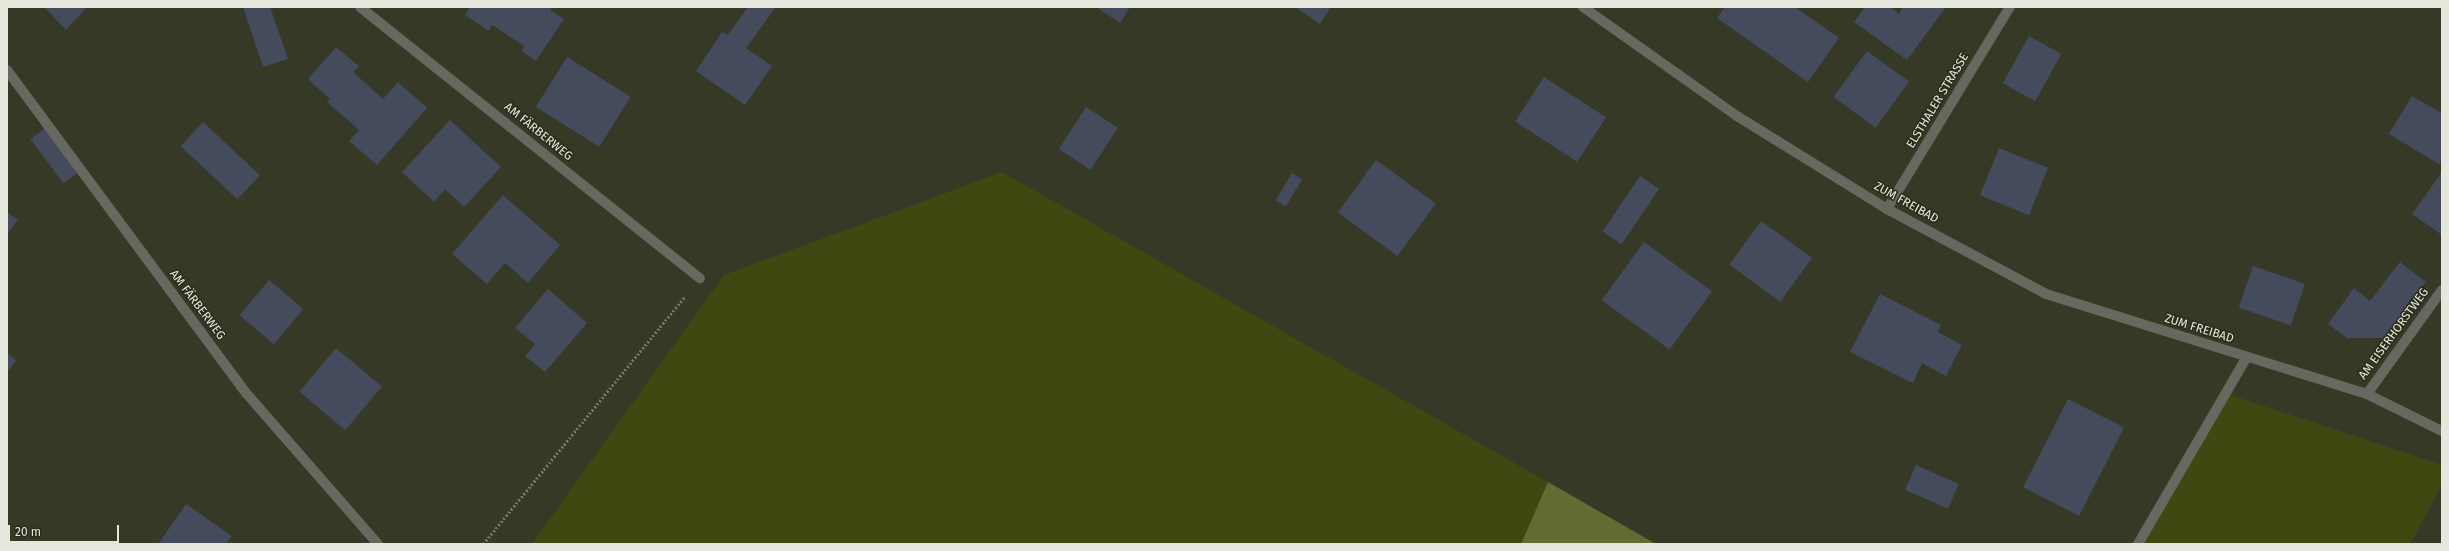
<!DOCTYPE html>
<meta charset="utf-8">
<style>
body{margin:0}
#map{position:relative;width:2449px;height:551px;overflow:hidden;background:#353926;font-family:"Fira Sans",sans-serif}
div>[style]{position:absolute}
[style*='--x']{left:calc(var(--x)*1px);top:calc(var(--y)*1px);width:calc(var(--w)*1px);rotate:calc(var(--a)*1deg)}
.green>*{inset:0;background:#404711}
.forest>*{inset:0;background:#636b33}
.building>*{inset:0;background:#434b5d;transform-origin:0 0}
.path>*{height:2.5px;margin-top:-1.25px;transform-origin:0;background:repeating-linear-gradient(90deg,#747767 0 2px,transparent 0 4px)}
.minor>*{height:10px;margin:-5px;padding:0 5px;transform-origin:5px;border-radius:5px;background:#676960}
span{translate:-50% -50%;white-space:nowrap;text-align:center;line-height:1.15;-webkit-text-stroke:3px #2b2e1c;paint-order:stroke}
.street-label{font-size:12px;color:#e5e7dc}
.frame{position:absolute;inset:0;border:8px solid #e5e7dc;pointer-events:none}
.scale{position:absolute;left:8px;top:525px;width:111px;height:18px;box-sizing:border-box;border:2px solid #e5e7dc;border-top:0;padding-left:5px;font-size:12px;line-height:14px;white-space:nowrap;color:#e5e7dc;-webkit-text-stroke:3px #2b2e1c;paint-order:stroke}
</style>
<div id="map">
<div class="green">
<div style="clip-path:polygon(1002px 172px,1548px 482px,1521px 544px,532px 544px,724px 275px)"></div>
<div style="clip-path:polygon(2228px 394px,2442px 465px,2442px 485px,2410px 544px,2138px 544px)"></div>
</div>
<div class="forest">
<div style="clip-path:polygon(1548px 482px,1656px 544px,1521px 544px)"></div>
</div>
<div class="building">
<div style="clip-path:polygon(44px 7px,87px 7px,66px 30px)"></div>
<div style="clip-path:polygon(243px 7px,270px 7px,288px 59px,263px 67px)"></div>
<div style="clip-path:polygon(470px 7px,552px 7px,550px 10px,564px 19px,536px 61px,522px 51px,524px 46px,492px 25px,489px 31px,465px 15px)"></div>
<div style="clip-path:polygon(748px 7px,776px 7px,746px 48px,772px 66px,745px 105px,696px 71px,722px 32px,728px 35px)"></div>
<div style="clip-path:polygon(1096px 7px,1130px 7px,1120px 23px)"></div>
<div style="clip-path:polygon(1295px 7px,1331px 7px,1320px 24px)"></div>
<div style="clip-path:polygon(1725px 7px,1795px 7px,1839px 38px,1808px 82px,1717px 18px)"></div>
<div style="clip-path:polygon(1865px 7px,1890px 7px,1899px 14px,1903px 7px,1946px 7px,1907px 60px,1854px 22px)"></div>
<div style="left:2029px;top:36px;width:37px;height:54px;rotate:29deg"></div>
<div style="clip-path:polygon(336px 47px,359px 66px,353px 72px,383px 99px,398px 82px,427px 108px,377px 165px,349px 141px,359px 130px,327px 102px,330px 99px,308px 79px)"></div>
<div style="left:1867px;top:51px;width:52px;height:57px;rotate:36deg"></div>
<div style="left:567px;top:57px;width:75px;height:59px;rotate:32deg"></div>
<div style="left:1544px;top:77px;width:74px;height:53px;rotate:33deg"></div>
<div style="clip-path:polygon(2412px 96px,2442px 113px,2442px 159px,2439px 164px,2389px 134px)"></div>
<div style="left:1086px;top:107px;width:38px;height:50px;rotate:33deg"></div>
<div style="clip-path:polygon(450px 120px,501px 167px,464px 207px,445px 189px,434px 202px,402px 172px)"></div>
<div style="left:203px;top:122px;width:78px;height:33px;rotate:43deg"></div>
<div style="left:48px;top:126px;width:55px;height:22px;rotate:53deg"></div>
<div style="left:1999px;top:148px;width:53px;height:51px;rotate:22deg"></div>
<div style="left:1376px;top:160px;width:74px;height:65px;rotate:36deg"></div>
<div style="clip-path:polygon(2442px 172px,2442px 235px,2412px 214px)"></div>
<div style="left:1292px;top:173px;width:12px;height:32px;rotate:31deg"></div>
<div style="left:1640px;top:176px;width:23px;height:67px;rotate:34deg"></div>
<div style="clip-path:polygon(503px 195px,560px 245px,528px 283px,505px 263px,487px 284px,452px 254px)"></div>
<div style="clip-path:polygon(7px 212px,18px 220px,7px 234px)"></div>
<div style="left:1761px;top:221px;width:63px;height:54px;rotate:36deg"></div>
<div style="left:1644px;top:242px;width:84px;height:72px;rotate:36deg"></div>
<div style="clip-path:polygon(2400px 262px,2426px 282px,2383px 338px,2347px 338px,2328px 324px,2354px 288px,2370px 301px)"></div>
<div style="left:2253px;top:266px;width:55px;height:44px;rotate:19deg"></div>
<div style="left:269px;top:280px;width:45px;height:46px;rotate:40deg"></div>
<div style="clip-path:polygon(548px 289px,587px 323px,545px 372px,525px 356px,535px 344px,515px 328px)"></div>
<div style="clip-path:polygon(1880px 294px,1941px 325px,1938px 332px,1962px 345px,1946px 376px,1922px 363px,1913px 383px,1850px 352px)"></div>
<div style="left:336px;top:348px;width:60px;height:57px;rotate:40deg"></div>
<div style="clip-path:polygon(7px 353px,16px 360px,7px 373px)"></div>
<div style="left:2068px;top:399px;width:63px;height:99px;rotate:27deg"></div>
<div style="left:1916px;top:465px;width:47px;height:27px;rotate:24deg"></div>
<div style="clip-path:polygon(186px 504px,232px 536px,226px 544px,159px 543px)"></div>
</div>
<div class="path">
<div style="--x:483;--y:544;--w:320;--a:-50.8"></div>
</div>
<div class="minor">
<div style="--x:360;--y:7;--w:435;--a:38.6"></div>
<div style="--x:1583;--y:7;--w:189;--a:35.3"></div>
<div style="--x:1737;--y:116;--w:176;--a:31.8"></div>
<div style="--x:1887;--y:209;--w:180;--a:28.1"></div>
<div style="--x:2046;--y:294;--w:336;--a:17.3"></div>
<div style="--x:2367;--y:394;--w:84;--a:26.3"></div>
<div style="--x:7;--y:70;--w:403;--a:53.5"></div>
<div style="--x:247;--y:394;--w:199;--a:48.9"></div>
<div style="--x:1887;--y:209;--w:237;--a:-58.7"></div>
<div style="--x:2367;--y:394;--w:128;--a:-54.2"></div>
<div style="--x:2138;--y:544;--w:216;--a:-59.8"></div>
</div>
<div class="street-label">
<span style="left:1938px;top:101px;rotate:-59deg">ELSTHALER STRASSE</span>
<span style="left:538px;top:132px;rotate:39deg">AM FÄRBERWEG</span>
<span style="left:1906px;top:203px;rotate:29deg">ZUM FREIBAD</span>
<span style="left:197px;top:305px;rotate:53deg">AM FÄRBERWEG</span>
<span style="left:2199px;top:329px;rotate:17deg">ZUM FREIBAD</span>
<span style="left:2394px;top:334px;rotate:-54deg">AM EISERHORSTWEG</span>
</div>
<div class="frame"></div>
<div class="scale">20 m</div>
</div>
